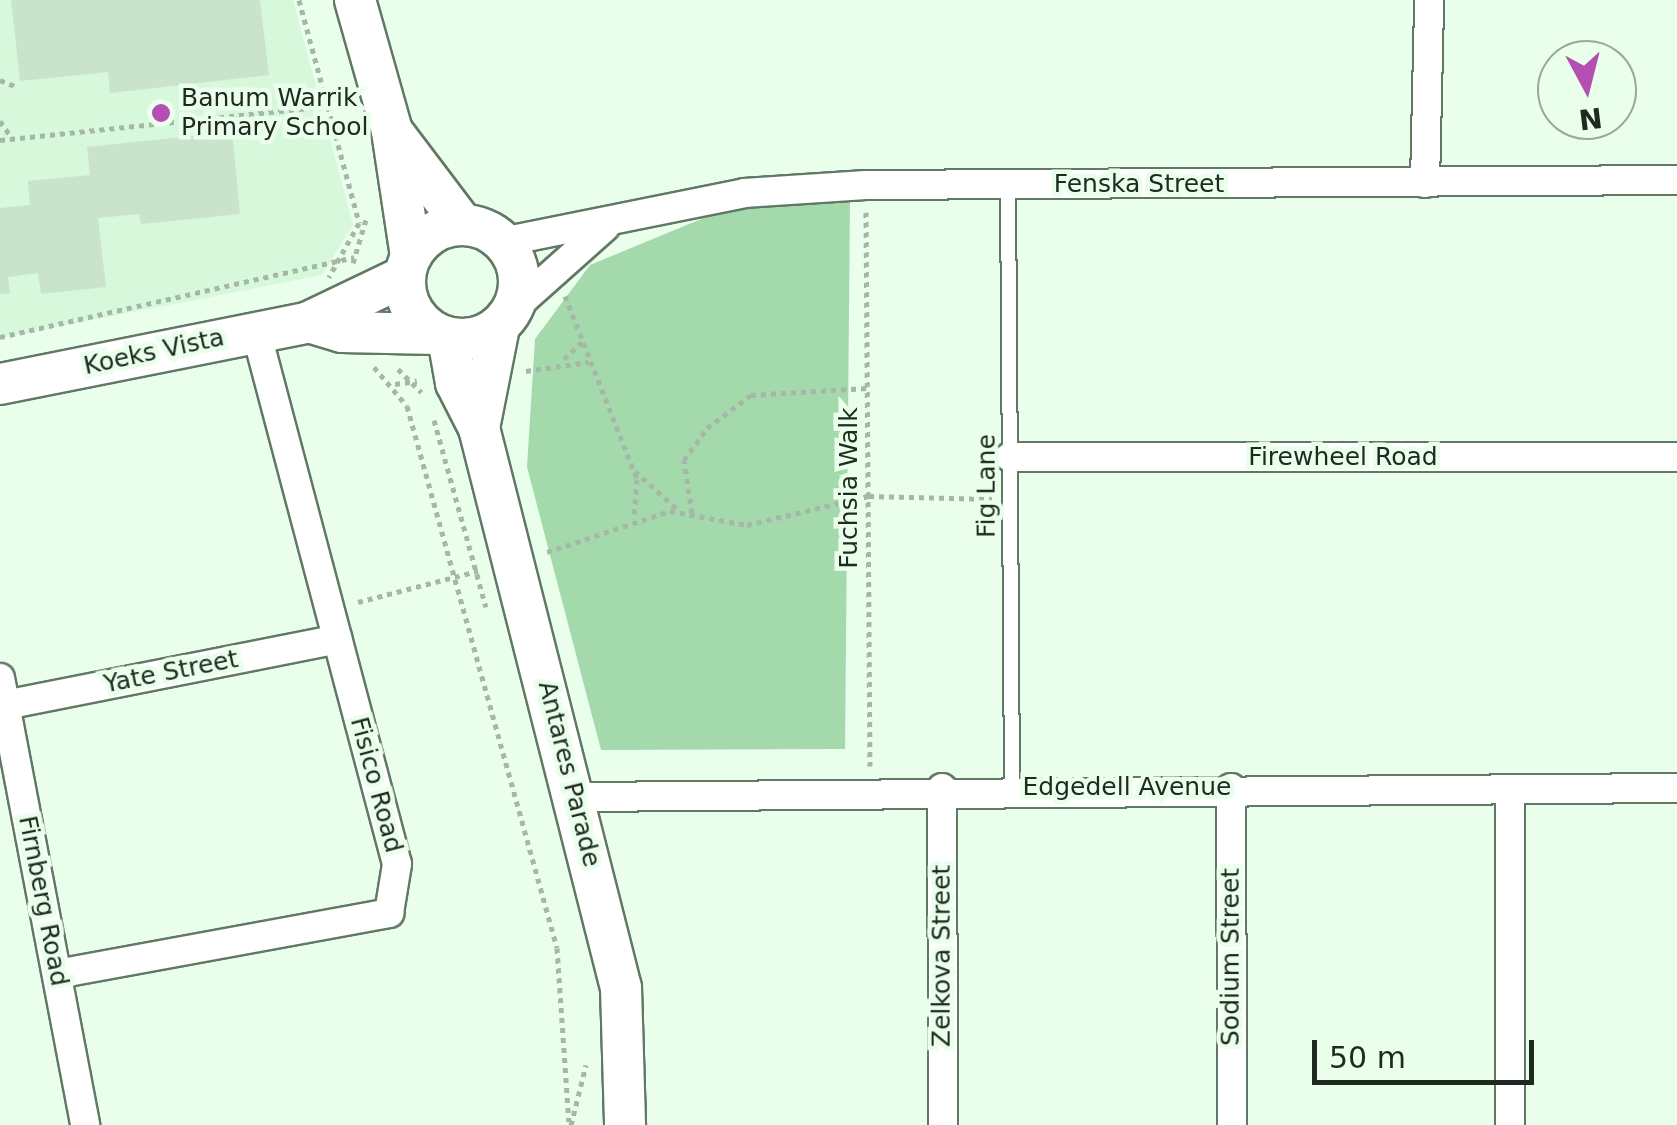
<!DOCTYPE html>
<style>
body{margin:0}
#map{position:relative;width:1677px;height:1125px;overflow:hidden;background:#e9feeb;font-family:"DejaVu Sans",sans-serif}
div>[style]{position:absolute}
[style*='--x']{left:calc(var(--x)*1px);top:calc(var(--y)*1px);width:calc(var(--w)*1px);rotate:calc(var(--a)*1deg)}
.built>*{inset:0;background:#d7f8db}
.green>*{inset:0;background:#a4d9ab}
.building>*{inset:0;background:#c9e3cc}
.path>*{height:5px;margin-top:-2.5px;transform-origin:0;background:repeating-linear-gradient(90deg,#a5b7a7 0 5px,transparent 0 10px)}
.roads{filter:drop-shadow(2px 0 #617864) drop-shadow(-2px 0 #617864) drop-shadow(0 2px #617864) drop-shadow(0 -2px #617864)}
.lane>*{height:14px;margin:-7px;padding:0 7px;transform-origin:7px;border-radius:7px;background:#fff}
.street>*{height:28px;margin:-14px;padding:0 14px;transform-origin:14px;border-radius:14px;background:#fff}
.secondary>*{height:40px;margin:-20px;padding:0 20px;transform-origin:20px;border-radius:20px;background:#fff}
.secondary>.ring{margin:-20px;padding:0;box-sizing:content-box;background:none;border:40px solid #fff;border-radius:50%}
.dots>*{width:28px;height:28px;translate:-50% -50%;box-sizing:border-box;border:5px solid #e9feeb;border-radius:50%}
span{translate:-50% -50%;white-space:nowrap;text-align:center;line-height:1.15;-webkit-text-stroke:9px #e9feeb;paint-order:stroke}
.poi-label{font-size:25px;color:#1f2920}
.left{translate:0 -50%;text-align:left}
.street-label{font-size:25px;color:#1f2920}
.north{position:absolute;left:1537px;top:40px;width:100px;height:100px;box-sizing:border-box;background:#e9feeb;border:2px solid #98a99a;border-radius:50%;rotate:173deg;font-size:28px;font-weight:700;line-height:40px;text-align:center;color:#1f2920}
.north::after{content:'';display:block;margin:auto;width:35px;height:45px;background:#b54eb2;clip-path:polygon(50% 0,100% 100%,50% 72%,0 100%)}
.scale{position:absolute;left:1312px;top:1040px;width:222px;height:45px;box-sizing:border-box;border:5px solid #1f2920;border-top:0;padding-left:12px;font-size:30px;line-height:35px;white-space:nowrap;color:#1f2920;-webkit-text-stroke:8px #e9feeb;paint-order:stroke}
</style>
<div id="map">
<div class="built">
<div style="clip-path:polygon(0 0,293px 0,353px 225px,322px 275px,0 338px)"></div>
</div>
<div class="green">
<div style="clip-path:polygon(850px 199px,845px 749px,601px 750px,527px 467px,535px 339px,590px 265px,740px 203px)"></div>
</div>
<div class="building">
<div style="clip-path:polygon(11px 0,260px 0,269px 75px,110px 93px,108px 72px,20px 81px)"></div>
<div style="clip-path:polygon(232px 132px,240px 214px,141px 224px,139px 214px,98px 218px,106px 287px,41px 294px,38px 273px,8px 277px,10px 293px,0 294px,0 208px,30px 205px,28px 181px,90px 175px,87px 147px)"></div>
</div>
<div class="path">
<div style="--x:299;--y:0;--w:231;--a:74.9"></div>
<div style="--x:359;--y:223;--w:62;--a:119.1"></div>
<div style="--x:0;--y:80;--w:18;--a:22"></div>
<div style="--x:0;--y:121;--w:21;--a:55"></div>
<div style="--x:0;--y:140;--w:330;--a:-5.9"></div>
<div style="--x:866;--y:212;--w:554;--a:89.59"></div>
<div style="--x:353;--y:263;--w:49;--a:-73.4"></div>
<div style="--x:565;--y:296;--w:197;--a:68.5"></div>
<div style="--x:637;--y:479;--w:40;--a:94.3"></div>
<div style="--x:0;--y:337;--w:363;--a:-12.7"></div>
<div style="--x:564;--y:359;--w:25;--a:-43"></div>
<div style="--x:374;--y:367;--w:51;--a:49.8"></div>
<div style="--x:407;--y:406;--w:562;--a:74.53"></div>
<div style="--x:557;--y:948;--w:174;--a:86.1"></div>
<div style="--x:398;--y:369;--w:33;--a:45"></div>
<div style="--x:526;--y:371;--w:63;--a:-8.3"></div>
<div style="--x:395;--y:384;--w:22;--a:-8"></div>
<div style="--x:434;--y:420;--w:194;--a:74.5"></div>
<div style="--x:635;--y:471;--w:59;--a:42.3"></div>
<div style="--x:692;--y:513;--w:54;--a:-98.6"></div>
<div style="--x:684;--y:460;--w:39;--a:-54"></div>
<div style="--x:707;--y:428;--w:55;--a:-36.9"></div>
<div style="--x:751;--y:395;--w:117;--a:-3.4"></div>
<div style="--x:547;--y:552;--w:130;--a:-18.4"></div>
<div style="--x:670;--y:511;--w:78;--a:10.3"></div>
<div style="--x:747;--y:525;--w:125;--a:-13.4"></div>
<div style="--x:869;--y:496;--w:123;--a:1.4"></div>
<div style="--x:358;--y:602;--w:124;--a:-14.5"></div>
<div style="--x:571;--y:1125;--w:62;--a:-76"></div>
</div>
<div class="roads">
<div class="lane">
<div style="--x:1008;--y:185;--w:602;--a:89.62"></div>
</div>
<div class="street">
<div style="--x:1425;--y:183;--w:183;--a:-88.7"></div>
<div style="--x:502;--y:242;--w:247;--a:-11.4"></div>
<div style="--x:744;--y:193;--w:122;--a:-3.8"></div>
<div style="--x:866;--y:185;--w:811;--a:-0.35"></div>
<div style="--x:514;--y:308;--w:122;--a:-41.7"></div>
<div style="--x:1010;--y:457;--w:667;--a:0"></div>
<div style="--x:0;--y:678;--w:455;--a:79.2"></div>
<div style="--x:5;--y:705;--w:339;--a:-11.2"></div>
<div style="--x:942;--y:788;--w:337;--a:89.8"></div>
<div style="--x:1231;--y:788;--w:337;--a:89.8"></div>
<div style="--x:577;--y:797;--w:1100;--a:-0.47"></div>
<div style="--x:57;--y:974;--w:338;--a:-10.4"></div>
<div style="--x:389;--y:913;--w:50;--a:-80.7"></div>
<div style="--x:397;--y:864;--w:551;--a:-104.82"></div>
<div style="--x:1510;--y:1125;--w:334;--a:-90"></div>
</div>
<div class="secondary">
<div style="--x:355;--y:0;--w:136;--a:74.2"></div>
<div style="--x:392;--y:131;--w:120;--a:81.4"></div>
<div style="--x:392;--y:131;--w:118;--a:52.9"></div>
<div class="ring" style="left:405px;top:225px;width:74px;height:74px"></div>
<div style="--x:309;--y:322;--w:34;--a:17"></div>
<div style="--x:342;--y:332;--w:93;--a:1.2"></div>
<div style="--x:448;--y:338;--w:46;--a:79.9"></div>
<div style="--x:456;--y:383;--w:51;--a:62.9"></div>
<div style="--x:479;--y:428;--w:578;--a:75.77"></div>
<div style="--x:621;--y:988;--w:137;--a:88.3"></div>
<div style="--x:0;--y:384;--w:315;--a:-11.3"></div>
<div style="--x:309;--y:322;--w:106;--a:-25.6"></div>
<div style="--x:479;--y:428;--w:103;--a:-78.8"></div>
</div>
</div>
<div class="dots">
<div style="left:161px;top:113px;background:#b54eb2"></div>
</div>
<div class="poi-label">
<span class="left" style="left:181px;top:113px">Banum Warrik<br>Primary School</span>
</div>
<div class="street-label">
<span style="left:1139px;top:184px">Fenska Street</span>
<span style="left:154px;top:352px;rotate:-12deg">Koeks Vista</span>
<span style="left:1343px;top:457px">Firewheel Road</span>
<span style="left:987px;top:486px;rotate:-90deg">Fig Lane</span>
<span style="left:849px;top:488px;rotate:-90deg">Fuchsia Walk</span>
<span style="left:171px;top:672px;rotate:-11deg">Yate Street</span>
<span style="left:569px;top:774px;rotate:76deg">Antares Parade</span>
<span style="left:376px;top:785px;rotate:75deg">Fisico Road</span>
<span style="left:1127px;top:787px">Edgedell Avenue</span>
<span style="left:43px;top:901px;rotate:79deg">Firnberg Road</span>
<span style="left:942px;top:956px;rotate:-90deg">Zelkova Street</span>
<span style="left:1231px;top:957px;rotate:-90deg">Sodium Street</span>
</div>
<div class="north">N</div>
<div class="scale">50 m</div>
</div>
